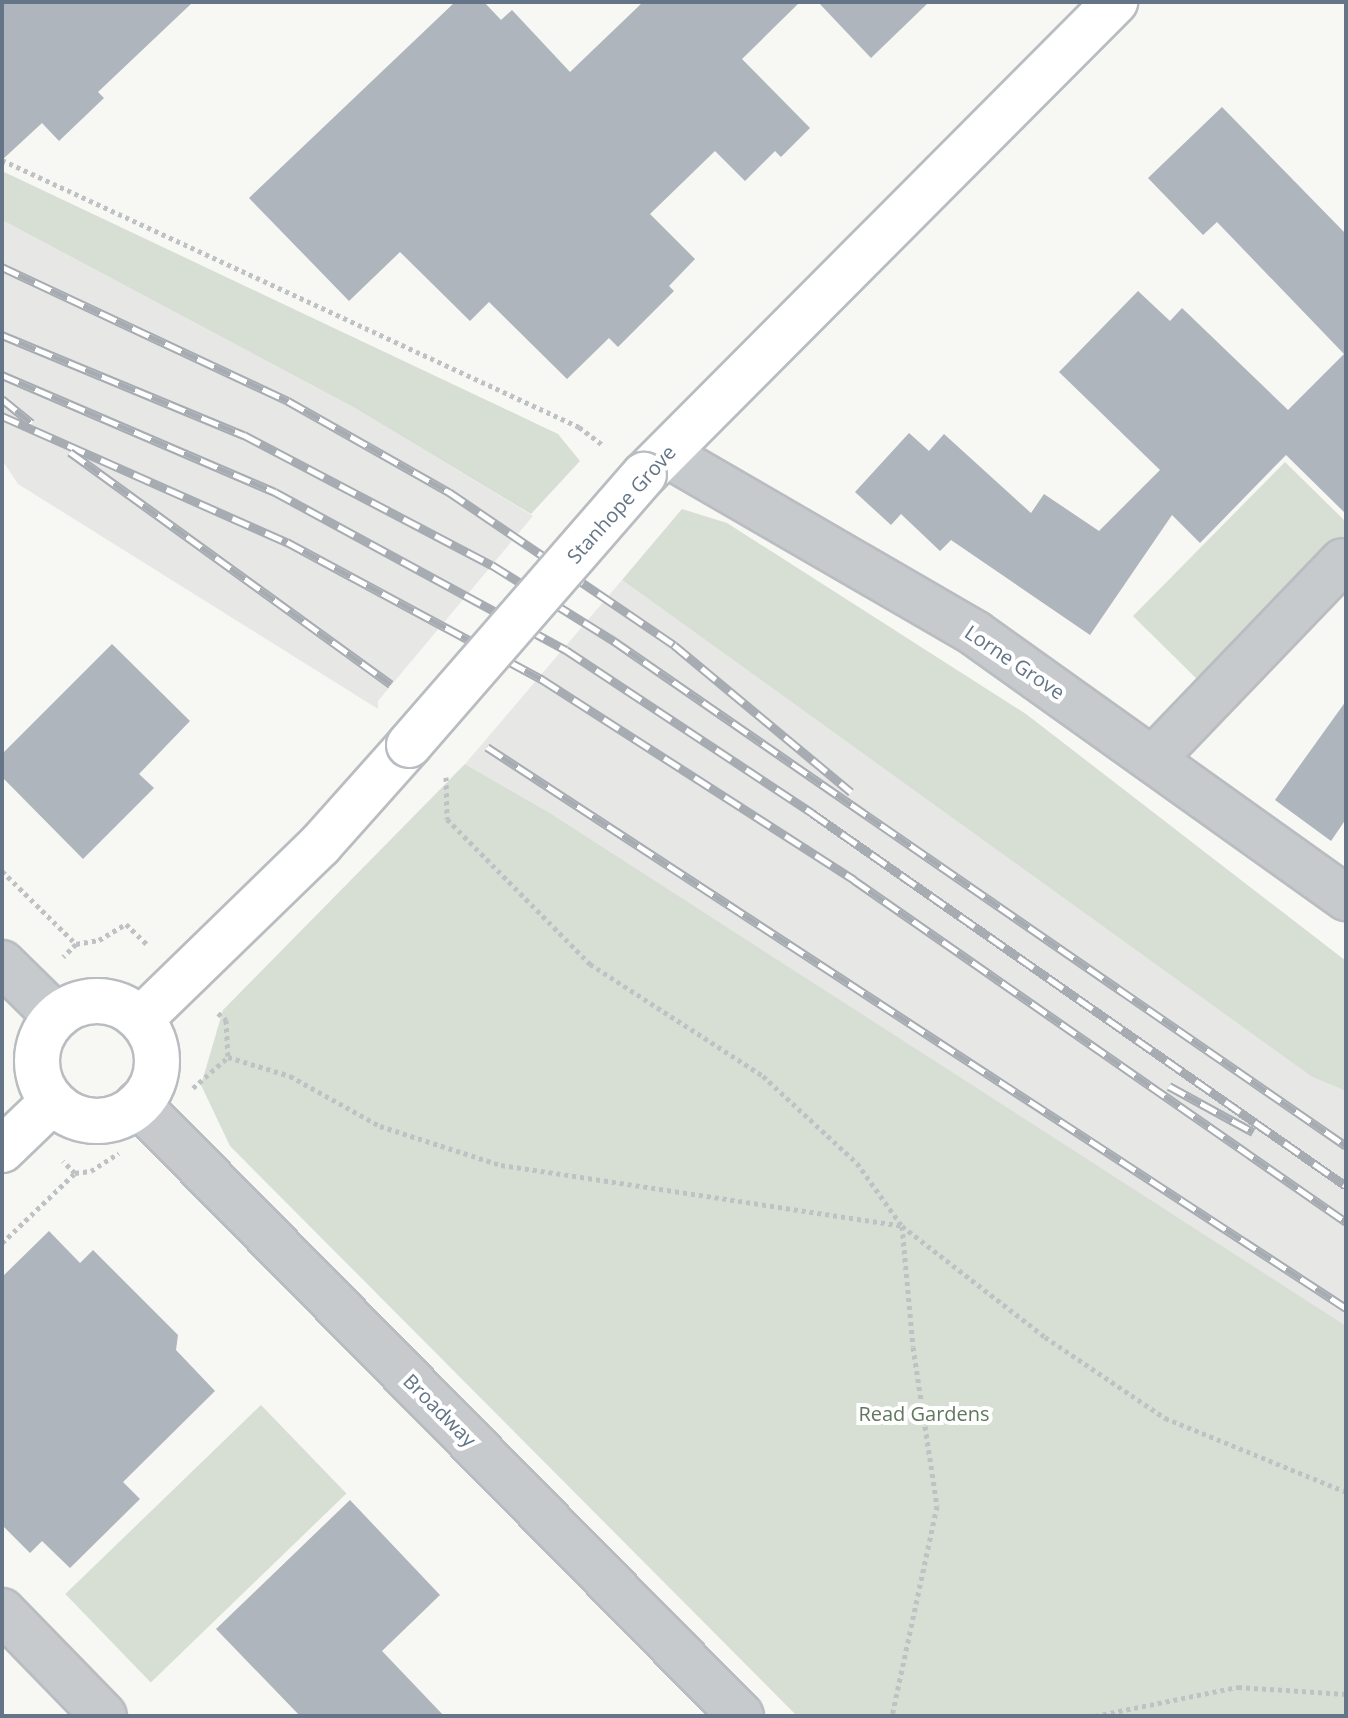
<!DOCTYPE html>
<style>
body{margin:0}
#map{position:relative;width:1348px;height:1718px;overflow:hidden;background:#f7f7f3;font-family:"Open Sans",sans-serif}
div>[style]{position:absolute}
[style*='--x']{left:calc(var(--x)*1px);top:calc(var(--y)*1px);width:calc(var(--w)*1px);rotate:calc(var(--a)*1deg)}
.built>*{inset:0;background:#e7e8e6}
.green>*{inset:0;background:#d7dfd4;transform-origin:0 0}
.building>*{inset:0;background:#aeb5bc}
.path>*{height:5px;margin-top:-2.5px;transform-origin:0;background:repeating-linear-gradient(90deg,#bfc2c4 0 4px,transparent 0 8px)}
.roads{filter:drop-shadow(2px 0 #b9bdc1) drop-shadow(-2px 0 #b9bdc1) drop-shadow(0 2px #b9bdc1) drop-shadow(0 -2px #b9bdc1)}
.minor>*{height:44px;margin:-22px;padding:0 22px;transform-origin:22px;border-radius:22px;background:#c6cacd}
.major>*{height:44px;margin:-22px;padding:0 22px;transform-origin:22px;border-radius:22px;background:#fff}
.major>.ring{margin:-22px;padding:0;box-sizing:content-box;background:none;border:44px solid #fff;border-radius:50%}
.rail>*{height:9px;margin-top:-4.5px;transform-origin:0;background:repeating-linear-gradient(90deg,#fff 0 18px,#a6acb2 0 36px);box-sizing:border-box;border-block:2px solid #a6acb2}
.bridges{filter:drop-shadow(2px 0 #b9bdc1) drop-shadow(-2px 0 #b9bdc1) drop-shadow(0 2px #b9bdc1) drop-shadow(0 -2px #b9bdc1)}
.major-bridge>*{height:44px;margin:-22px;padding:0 22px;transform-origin:22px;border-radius:22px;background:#fff}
span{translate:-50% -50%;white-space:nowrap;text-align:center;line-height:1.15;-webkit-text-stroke:8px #fff;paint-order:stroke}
.street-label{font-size:20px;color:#637587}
.park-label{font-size:20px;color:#62785e}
.frame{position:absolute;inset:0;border:4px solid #637587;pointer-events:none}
</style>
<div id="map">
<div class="built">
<div style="clip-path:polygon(2px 220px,353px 407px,533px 516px,378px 701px,378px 709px,18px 484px,2px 460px)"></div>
<div style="clip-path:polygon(622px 580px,1312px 1077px,1346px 1091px,1346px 1327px,550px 813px,465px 764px)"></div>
</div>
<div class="green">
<div style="clip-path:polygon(2px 171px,558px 434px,580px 461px,531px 514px,353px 407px,2px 220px)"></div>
<div style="clip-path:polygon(1285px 462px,1346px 522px,1346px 550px,1208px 690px,1133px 616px)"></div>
<div style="clip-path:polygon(682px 509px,727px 523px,1026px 714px,1346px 961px,1346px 1091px,1312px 1077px,622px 580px)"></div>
<div style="clip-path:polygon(465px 764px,550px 813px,1346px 1326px,1346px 1716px,797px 1716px,230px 1146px,201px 1085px,223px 1010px)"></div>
<div style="left:261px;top:1405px;width:123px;height:272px;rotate:46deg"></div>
</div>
<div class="building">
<div style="clip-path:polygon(2px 2px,193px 2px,98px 92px,104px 98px,59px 141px,42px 123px,2px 160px)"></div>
<div style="clip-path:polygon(455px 2px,484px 2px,501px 20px,512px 10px,570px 72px,643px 2px,800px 2px,742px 59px,810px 128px,781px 157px,775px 151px,745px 181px,715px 151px,650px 214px,695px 259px,669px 286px,674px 291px,618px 347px,609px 338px,567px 379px,489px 302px,470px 321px,400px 252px,349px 301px,249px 198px)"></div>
<div style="clip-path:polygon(818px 2px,929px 2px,871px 58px)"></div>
<div style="clip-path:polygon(1222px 107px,1346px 234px,1346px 514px,1286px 455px,1200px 543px,1172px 515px,1090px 635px,951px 540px,940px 551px,901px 514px,891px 525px,855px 492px,909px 433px,929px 451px,944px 434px,1031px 513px,1044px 494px,1099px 531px,1160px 470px,1059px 372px,1138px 291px,1170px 321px,1182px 308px,1288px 410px,1344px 354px,1217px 222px,1203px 235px,1148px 178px)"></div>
<div style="clip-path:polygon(112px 644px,190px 721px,139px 774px,154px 788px,83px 859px,2px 777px,2px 754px)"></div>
<div style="clip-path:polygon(1346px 701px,1346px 819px,1331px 841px,1275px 800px)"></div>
<div style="clip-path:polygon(49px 1231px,80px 1263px,93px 1250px,178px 1335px,176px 1350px,215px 1391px,123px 1482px,140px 1499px,70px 1568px,42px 1541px,30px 1553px,2px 1525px,2px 1277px)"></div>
<div style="clip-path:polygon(350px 1500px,440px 1595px,382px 1651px,444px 1716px,300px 1716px,216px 1629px)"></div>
</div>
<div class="path">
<div style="--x:2;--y:160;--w:636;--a:24.83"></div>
<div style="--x:579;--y:427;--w:31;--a:37"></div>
<div style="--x:446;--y:777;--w:42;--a:88.6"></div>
<div style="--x:447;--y:819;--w:204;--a:45.4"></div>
<div style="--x:590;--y:964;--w:206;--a:32.9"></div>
<div style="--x:763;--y:1076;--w:128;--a:42.8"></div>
<div style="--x:857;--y:1163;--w:77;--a:54.5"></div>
<div style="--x:902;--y:1226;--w:181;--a:37.8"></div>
<div style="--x:1045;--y:1337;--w:145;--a:34"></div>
<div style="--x:1165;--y:1418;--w:196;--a:22.2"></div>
<div style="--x:2;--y:871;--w:104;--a:44.6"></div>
<div style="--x:76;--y:944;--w:18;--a:135"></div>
<div style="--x:76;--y:944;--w:23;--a:-10"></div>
<div style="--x:99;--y:940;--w:31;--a:-31"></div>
<div style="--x:126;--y:924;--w:30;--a:44"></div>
<div style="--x:218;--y:1013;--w:11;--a:41"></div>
<div style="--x:226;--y:1020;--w:37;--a:87"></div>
<div style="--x:228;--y:1057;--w:65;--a:17"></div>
<div style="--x:290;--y:1076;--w:103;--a:29.1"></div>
<div style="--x:380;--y:1126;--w:127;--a:17.9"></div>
<div style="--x:501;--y:1165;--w:406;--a:8.6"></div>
<div style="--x:902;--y:1226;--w:121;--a:84.8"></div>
<div style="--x:913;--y:1347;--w:161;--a:81.4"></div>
<div style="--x:937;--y:1506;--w:215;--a:102.1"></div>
<div style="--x:193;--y:1088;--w:47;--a:-41.5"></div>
<div style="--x:75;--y:1173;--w:16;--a:-7"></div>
<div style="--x:91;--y:1171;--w:33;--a:-33"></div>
<div style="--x:2;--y:1243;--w:101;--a:-43.8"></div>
<div style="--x:75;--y:1173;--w:17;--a:-135"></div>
<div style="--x:1095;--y:1716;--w:146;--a:-11.5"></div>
<div style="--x:1238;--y:1687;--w:108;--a:3.7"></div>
</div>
<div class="roads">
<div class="minor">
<div style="--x:666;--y:454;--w:358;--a:30.1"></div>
<div style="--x:976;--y:634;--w:455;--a:35.5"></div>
<div style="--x:1153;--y:759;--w:274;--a:-46.2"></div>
<div style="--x:2;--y:963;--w:76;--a:44.5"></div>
<div style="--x:138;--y:1104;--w:859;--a:45.42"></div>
<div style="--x:2;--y:1611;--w:146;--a:45.8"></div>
</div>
<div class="major">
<div style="--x:644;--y:475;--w:668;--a:-45.12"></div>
<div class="ring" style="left:37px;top:1001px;width:76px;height:76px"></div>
<div style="--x:141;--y:1019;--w:250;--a:-44.2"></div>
<div style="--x:320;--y:845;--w:134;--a:-48.3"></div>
<div style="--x:2;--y:1150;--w:69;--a:-43.8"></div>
</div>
</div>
<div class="rail">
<div style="--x:2;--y:267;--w:316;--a:25.1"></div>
<div style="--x:288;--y:401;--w:185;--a:29.5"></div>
<div style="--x:449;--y:492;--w:272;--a:34.2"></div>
<div style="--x:674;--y:645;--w:230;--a:39.7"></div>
<div style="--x:2;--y:335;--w:262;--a:22.5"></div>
<div style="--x:244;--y:435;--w:280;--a:27.7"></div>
<div style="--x:492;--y:565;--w:144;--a:31.9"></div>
<div style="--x:614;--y:641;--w:889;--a:34.6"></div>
<div style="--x:2;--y:375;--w:297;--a:23.2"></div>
<div style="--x:275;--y:492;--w:331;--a:28.5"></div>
<div style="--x:566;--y:650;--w:295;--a:33.5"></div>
<div style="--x:812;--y:813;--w:651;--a:34.93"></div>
<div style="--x:2;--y:399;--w:38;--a:39"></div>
<div style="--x:2;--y:416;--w:312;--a:23.9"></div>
<div style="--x:287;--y:542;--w:291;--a:28.3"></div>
<div style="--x:543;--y:680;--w:370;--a:32.7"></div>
<div style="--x:854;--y:880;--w:599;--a:34.8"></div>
<div style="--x:70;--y:452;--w:396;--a:35.9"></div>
<div style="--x:487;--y:747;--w:1026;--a:33.15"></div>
<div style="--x:1169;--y:1086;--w:96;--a:28.7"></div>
</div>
<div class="bridges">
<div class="major-bridge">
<div style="--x:409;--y:745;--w:358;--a:-49"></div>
</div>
</div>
<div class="street-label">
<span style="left:621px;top:504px;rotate:-48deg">Stanhope Grove</span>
<span style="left:1015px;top:662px;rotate:34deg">Lorne Grove</span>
<span style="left:440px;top:1410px;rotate:45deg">Broadway</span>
</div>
<div class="park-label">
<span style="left:924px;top:1413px">Read Gardens</span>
</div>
<div class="frame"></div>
</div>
